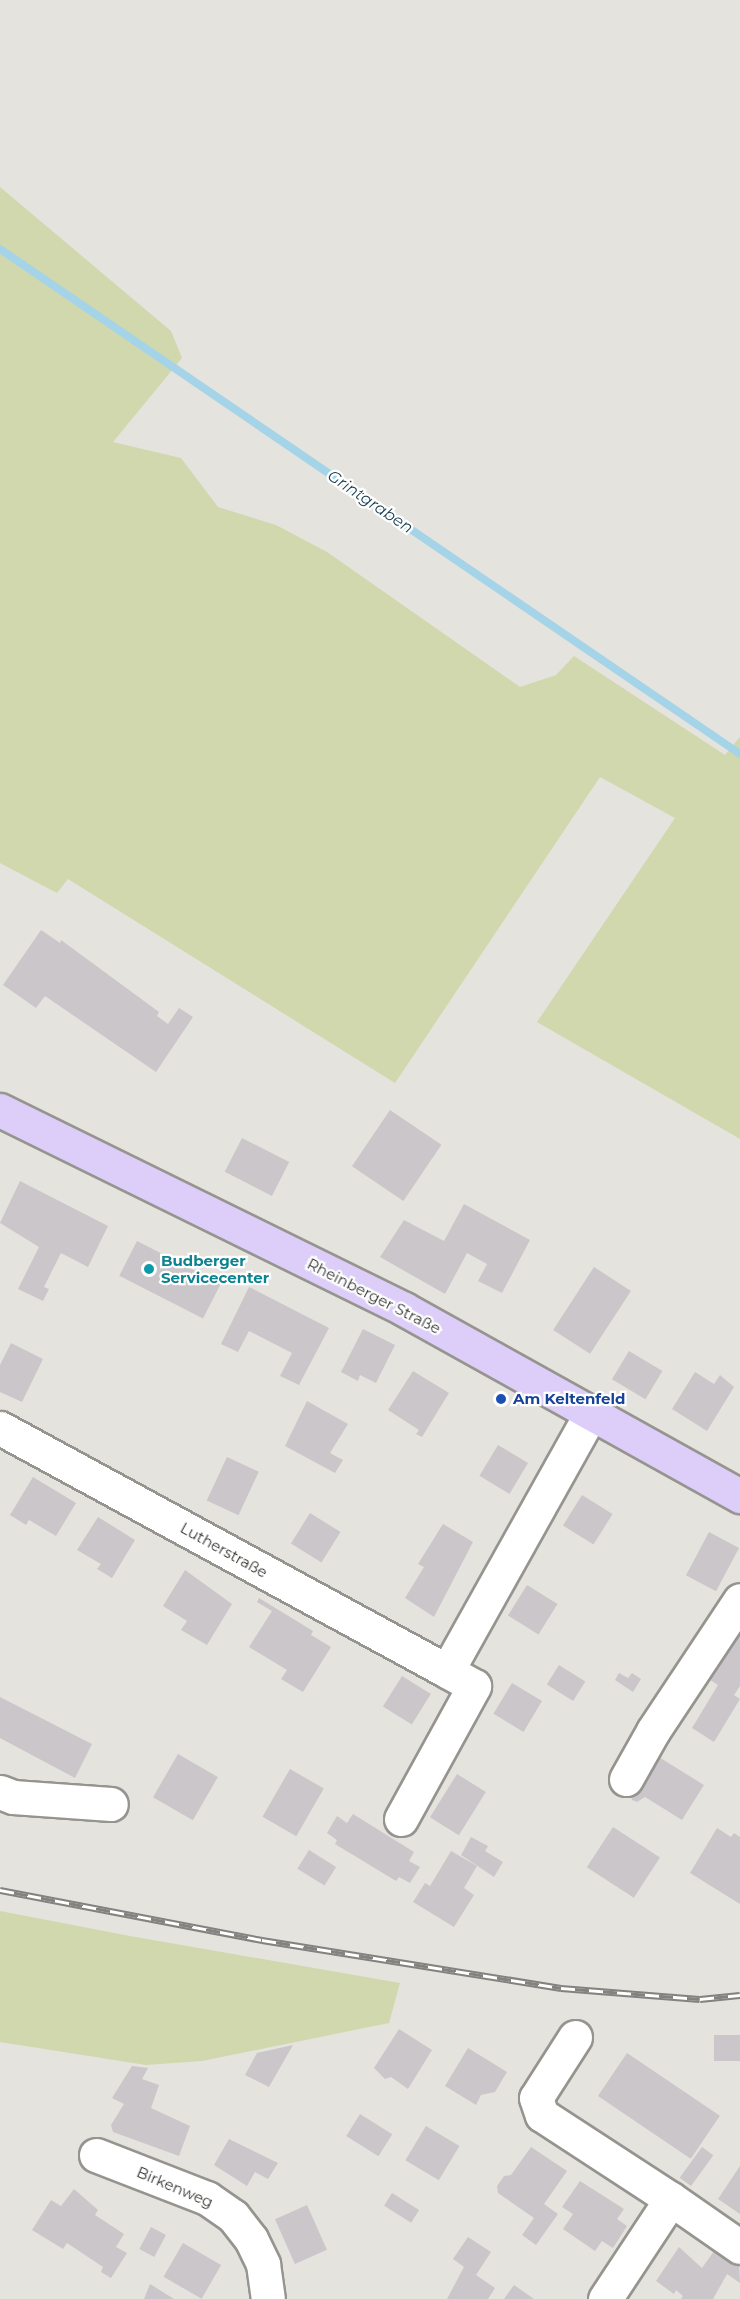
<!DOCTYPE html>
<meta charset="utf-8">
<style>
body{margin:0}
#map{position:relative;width:740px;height:2299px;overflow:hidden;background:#e5e3de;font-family:Montserrat,sans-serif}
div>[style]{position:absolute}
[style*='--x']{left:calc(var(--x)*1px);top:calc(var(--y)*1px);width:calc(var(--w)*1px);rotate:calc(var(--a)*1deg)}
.green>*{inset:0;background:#d1d8ad}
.stream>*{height:8px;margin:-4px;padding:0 4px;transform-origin:4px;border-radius:4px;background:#a5d4e9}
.building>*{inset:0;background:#cbc6c9;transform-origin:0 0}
.roads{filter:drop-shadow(2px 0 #96948f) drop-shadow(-2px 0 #96948f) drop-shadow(0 2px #96948f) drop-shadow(0 -2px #96948f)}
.minor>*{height:33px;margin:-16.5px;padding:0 16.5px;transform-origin:16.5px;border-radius:16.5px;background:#fff}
.major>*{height:33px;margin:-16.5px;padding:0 16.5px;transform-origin:16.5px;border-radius:16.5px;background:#dccef8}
.rail>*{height:7px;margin-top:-3.5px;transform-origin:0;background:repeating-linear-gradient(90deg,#fff 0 14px,#83827e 0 28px);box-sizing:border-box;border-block:2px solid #83827e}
.dots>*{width:16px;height:16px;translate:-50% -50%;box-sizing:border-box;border:3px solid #fff;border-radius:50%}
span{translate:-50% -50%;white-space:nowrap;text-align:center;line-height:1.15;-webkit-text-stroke:4.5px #fff;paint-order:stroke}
.culture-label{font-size:15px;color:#0d838f;font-weight:700}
.left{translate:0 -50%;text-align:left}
.street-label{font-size:15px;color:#343431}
.transit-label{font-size:15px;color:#164399;font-weight:700}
.water-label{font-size:16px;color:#143d4d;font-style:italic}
</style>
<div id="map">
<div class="green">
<div style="clip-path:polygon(0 187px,171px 331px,182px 358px,113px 442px,181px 458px,218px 507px,276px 525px,327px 552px,520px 687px,556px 675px,574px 656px,725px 755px,740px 737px,740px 1139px,537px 1022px,675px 818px,600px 777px,395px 1083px,68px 879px,57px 893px,0 863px)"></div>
<div style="clip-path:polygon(0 1911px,130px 1936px,400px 1983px,389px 2023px,202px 2061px,146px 2065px,0 2042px)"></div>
</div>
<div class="stream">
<div style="--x:0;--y:249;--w:896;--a:34.31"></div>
</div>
<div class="building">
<div style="clip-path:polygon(41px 930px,60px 943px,61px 940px,159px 1012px,157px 1016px,168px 1024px,179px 1008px,193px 1017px,156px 1072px,45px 996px,36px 1008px,3px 985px)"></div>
<div style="left:390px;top:1110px;width:62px;height:68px;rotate:34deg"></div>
<div style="left:242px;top:1138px;width:53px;height:38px;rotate:27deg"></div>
<div style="clip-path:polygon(20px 1181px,108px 1226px,88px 1267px,61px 1253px,44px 1287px,49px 1289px,43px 1301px,18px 1289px,39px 1247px,0 1223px)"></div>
<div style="clip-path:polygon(464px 1204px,530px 1240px,502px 1293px,478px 1281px,487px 1264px,467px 1253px,445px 1294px,380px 1257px,404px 1220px,444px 1241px)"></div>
<div style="left:137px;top:1241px;width:94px;height:39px;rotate:27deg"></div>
<div style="left:594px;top:1267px;width:44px;height:75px;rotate:33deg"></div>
<div style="clip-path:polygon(249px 1287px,329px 1328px,299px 1385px,280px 1376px,292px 1353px,249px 1331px,238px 1352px,221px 1344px)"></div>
<div style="clip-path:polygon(363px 1329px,395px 1345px,376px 1383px,360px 1375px,358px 1381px,341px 1372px)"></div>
<div style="clip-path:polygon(11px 1343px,43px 1359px,22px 1402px,0 1392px,0 1365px)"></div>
<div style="left:629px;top:1351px;width:39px;height:33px;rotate:31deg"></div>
<div style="clip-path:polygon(413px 1371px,449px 1393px,422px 1437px,416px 1434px,419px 1430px,388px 1410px)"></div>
<div style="clip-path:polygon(695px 1372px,714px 1384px,720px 1375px,734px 1387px,707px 1431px,672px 1409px)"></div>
<div style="clip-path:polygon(307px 1401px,348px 1424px,330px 1453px,343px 1460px,335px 1473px,285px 1446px)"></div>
<div style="left:498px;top:1445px;width:35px;height:36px;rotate:31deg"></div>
<div style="left:227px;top:1457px;width:35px;height:48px;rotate:25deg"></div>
<div style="clip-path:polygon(33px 1477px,76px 1503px,56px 1536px,29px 1520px,26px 1525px,10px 1515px)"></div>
<div style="left:582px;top:1495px;width:36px;height:36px;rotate:32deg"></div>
<div style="left:310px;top:1513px;width:36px;height:36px;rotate:32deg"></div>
<div style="clip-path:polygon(98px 1517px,135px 1540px,112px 1578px,97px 1569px,101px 1564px,77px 1550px)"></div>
<div style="clip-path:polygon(443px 1524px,473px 1542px,434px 1617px,405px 1598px,424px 1567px,418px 1564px)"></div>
<div style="left:709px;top:1532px;width:34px;height:49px;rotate:28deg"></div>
<div style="clip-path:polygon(185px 1570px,232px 1604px,207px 1645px,181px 1630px,187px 1621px,163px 1606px)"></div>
<div style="left:527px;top:1585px;width:36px;height:36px;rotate:32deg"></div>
<div style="clip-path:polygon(259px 1598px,313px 1631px,311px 1635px,331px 1647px,303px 1692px,281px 1679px,287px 1670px,249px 1647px,272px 1611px,257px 1602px)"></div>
<div style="clip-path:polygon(740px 1614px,740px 1686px,734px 1695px,740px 1699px,714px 1742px,692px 1728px,718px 1685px,701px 1674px)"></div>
<div style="left:559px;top:1665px;width:31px;height:23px;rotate:32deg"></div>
<div style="clip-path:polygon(619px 1673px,628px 1678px,632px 1673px,641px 1679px,633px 1692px,615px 1680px)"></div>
<div style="left:402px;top:1676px;width:34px;height:36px;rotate:32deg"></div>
<div style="left:512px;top:1683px;width:35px;height:36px;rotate:31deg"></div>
<div style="clip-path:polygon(0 1697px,92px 1744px,75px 1778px,0 1738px)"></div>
<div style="left:178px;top:1754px;width:46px;height:50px;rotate:30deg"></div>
<div style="clip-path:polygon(654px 1754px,704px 1785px,682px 1820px,645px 1797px,637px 1802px,632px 1800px,631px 1794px)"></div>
<div style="left:290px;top:1769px;width:39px;height:55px;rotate:30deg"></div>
<div style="left:457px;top:1774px;width:34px;height:51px;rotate:32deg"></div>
<div style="clip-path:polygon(353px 1814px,414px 1852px,409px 1861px,420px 1867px,410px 1883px,399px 1877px,396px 1881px,335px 1844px,337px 1840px,327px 1833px,337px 1816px,347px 1823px)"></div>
<div style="left:613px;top:1827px;width:56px;height:48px;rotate:33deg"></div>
<div style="clip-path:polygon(717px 1828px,731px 1837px,734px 1833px,740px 1837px,740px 1904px,690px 1873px)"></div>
<div style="clip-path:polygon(471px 1837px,488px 1846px,485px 1851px,503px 1862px,494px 1877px,461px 1855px)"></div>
<div style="left:309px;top:1850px;width:32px;height:22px;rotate:32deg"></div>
<div style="clip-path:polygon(451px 1851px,477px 1866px,464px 1888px,474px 1895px,454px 1927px,413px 1902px,425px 1883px,430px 1886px)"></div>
<div style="clip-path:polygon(399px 2029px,432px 2050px,408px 2089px,391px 2077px,385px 2079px,374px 2068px)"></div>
<div style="left:714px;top:2035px;width:26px;height:26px"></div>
<div style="clip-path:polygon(293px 2045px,269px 2087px,245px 2075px,257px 2053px)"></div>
<div style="clip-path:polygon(468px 2048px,507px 2072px,495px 2092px,481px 2095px,476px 2105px,445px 2086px)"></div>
<div style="left:627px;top:2053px;width:112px;height:52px;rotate:34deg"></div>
<div style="clip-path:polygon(132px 2066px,148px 2068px,142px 2079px,159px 2085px,151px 2108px,190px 2126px,179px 2156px,113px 2132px,111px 2125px,124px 2104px,112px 2098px)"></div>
<div style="left:360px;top:2114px;width:38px;height:26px;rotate:32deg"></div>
<div style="left:426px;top:2126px;width:39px;height:40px;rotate:31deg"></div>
<div style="clip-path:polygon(229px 2139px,278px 2163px,268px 2179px,255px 2172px,247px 2186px,214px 2165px)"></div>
<div style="clip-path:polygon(531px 2147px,567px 2171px,544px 2204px,558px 2214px,536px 2245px,522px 2235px,534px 2218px,498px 2193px,497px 2186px,504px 2176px,511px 2175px)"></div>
<div style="left:702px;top:2147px;width:14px;height:38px;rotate:36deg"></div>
<div style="clip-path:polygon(740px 2166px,740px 2214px,718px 2199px)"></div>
<div style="clip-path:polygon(580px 2181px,624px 2209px,617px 2219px,627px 2226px,613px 2248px,602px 2241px,595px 2251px,563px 2229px,573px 2214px,562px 2207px)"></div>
<div style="clip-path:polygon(74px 2189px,98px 2210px,95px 2215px,124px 2234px,116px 2247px,127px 2253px,111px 2278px,101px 2272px,103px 2267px,67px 2243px,63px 2249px,32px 2230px,51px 2200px,61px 2206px)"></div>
<div style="left:392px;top:2193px;width:32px;height:15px;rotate:32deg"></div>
<div style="left:307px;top:2205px;width:49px;height:35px;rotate:66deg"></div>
<div style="left:151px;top:2227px;width:17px;height:25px;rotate:28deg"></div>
<div style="clip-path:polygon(468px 2237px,491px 2252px,476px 2275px,495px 2288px,488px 2299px,447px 2299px,464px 2267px,453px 2259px)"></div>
<div style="left:183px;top:2243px;width:44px;height:39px;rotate:30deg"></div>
<div style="clip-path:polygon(679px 2247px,702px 2268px,717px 2247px,739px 2262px,740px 2283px,727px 2274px,713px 2299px,681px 2299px,683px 2296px,676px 2290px,674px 2294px,656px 2281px)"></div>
<div style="clip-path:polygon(150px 2284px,174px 2299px,144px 2299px)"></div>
<div style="clip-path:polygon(514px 2285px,534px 2299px,504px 2299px)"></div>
</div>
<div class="roads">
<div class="minor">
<div style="--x:0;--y:1428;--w:509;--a:28.53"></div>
<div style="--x:626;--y:1779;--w:55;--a:-60.6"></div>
<div style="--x:653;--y:1731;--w:157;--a:-56.4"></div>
<div style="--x:0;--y:1792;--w:14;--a:21"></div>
<div style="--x:13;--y:1797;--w:98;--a:4.1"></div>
<div style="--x:401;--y:1819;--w:152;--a:-61.2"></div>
<div style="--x:474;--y:1686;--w:31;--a:-151"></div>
<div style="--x:447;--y:1671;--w:297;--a:-60.8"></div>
<div style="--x:575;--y:2037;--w:72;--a:122.6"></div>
<div style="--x:536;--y:2098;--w:18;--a:71"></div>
<div style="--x:542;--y:2115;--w:154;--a:33.1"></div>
<div style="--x:671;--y:2199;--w:120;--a:123.4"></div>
<div style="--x:96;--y:2155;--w:119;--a:21.2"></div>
<div style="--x:207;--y:2198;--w:32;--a:35"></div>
<div style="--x:233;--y:2216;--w:29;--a:52"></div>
<div style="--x:251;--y:2239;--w:28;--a:64"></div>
<div style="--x:263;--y:2264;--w:35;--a:82"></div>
<div style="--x:671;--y:2199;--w:84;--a:34.8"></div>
</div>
<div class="major">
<div style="--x:0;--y:1110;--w:450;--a:26.2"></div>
<div style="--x:404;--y:1309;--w:385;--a:29.1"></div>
</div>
</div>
<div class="rail">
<div style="--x:0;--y:1890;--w:267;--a:10.8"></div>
<div style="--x:262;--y:1940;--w:303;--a:9.1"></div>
<div style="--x:561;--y:1988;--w:139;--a:4.5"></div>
<div style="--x:700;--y:1999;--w:40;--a:-5.7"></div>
</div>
<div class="dots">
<div style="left:149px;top:1269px;background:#0f9aa8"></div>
<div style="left:501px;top:1399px;background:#1a4fb4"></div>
</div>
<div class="culture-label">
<span class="left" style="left:161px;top:1269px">Budberger<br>Servicecenter</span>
</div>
<div class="street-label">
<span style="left:374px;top:1296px;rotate:27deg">Rheinberger Straße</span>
<span style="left:224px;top:1550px;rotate:29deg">Lutherstraße</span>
<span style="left:175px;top:2187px;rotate:23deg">Birkenweg</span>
</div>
<div class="transit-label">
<span class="left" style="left:513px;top:1399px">Am Keltenfeld</span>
</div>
<div class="water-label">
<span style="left:370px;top:502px;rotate:34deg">Grintgraben</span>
</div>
</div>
